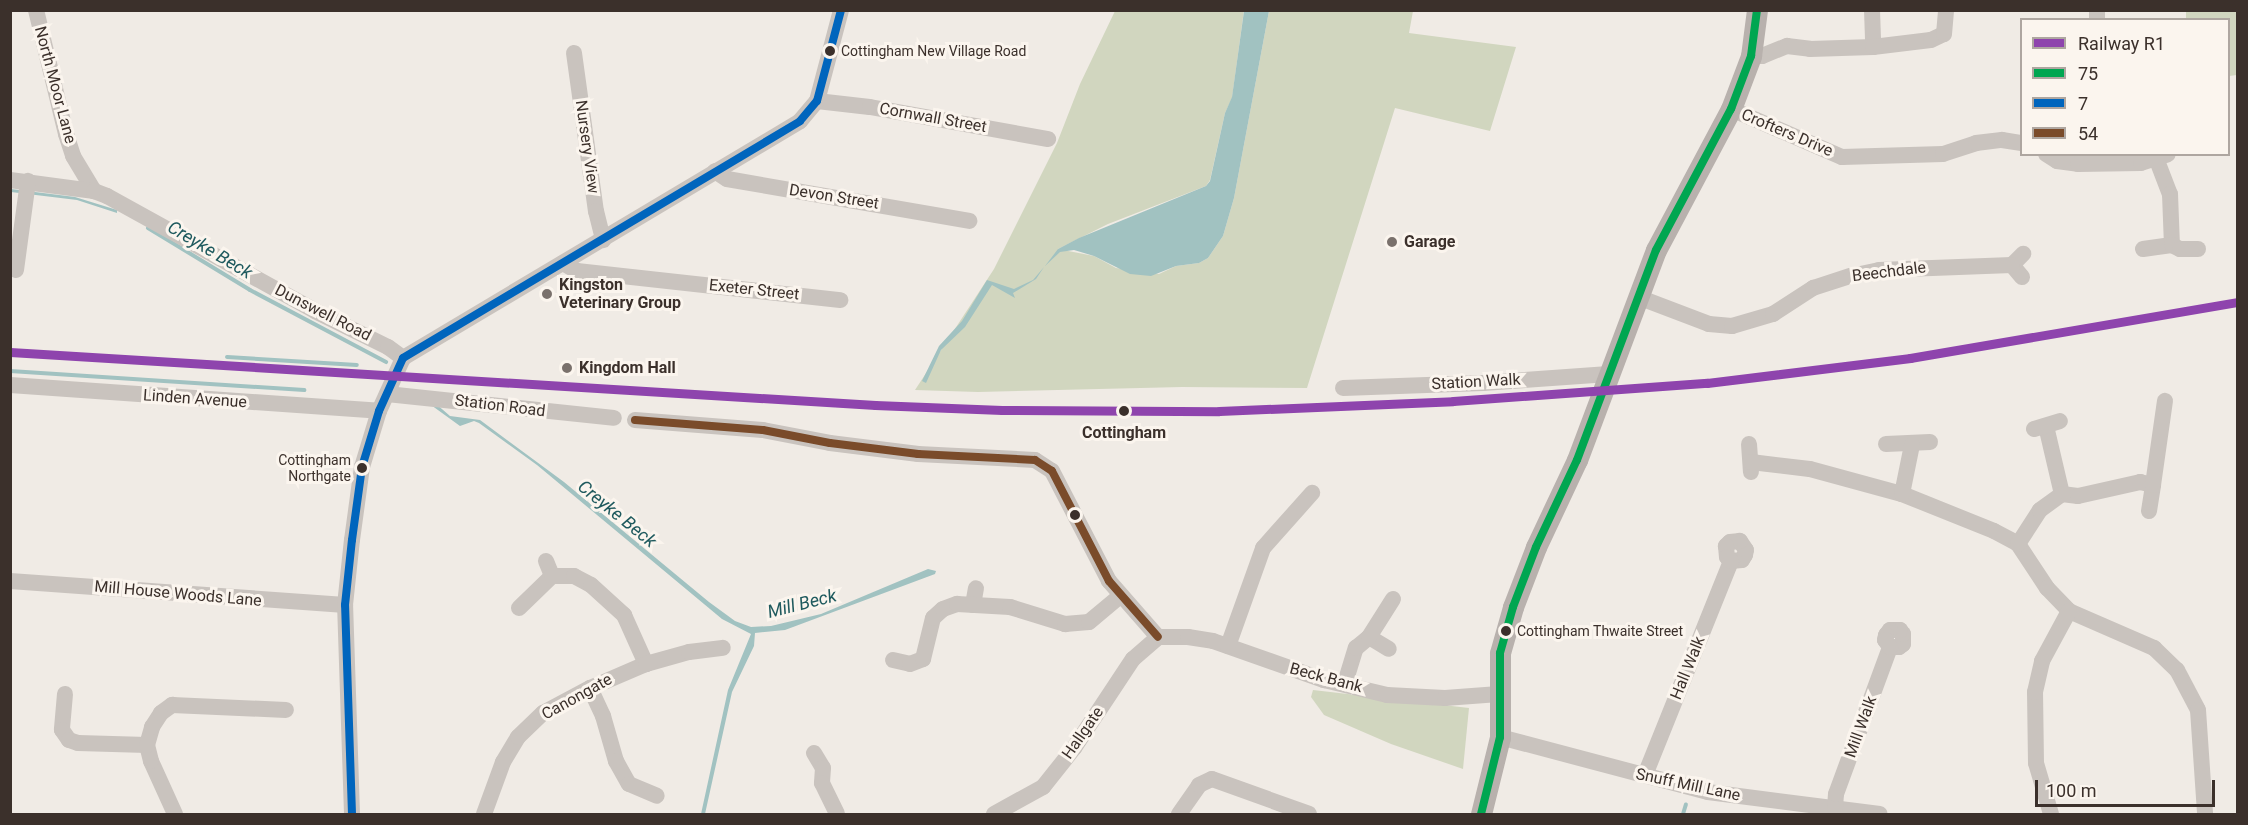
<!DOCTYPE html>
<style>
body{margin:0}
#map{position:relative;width:2248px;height:825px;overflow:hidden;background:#f0ebe5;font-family:Roboto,sans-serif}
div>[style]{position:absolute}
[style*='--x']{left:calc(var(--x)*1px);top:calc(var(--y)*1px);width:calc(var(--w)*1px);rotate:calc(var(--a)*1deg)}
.green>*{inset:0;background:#d1d6bf}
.water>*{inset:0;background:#a1c2c1}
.stream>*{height:4px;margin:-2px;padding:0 2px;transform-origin:2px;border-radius:2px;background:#a1c2c1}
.minor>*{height:16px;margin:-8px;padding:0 8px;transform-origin:8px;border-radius:8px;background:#c9c3be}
.major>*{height:21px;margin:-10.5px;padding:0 10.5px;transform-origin:10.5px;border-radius:10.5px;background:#b8b1ad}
.rail>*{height:6px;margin-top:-3px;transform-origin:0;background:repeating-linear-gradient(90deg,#fbf5ee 0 11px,#b1aca8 0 22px);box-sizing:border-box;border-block:2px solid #b1aca8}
.bus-1>*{height:8px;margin:-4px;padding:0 4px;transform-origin:4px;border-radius:4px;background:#00a651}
.bus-2>*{height:8px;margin:-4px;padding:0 4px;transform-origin:4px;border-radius:4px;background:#0065bd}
.bus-3>*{height:8px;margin:-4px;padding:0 4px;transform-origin:4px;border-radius:4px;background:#7a4b2a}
.rail-1>*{height:9px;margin:-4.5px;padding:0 4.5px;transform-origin:4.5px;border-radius:4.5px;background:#8e44ad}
.dots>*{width:16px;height:16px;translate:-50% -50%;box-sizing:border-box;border:3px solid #fbf5ee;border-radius:50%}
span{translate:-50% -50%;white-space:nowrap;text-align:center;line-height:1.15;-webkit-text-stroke:6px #fbf5ee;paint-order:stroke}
.bus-label{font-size:14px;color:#3b302b}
.left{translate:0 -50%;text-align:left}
.right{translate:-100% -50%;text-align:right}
.street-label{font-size:16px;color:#3b302b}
.poi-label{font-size:16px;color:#3b302b;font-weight:700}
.stop-label{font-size:16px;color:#3b302b;font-weight:700}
.water-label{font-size:18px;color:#1f5a5e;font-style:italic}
.frame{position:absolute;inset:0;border:12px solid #3b302b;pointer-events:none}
.legend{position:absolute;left:2020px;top:18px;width:210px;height:138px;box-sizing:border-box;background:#fbf5ee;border:2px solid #aea6a0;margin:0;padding:8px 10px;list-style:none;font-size:18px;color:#3b302b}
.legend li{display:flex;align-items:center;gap:12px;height:30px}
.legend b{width:30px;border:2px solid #aea6a0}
.scale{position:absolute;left:2035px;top:780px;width:180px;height:27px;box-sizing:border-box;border:3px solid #3b302b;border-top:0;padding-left:8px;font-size:18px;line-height:21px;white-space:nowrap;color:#3b302b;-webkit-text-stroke:4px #fbf5ee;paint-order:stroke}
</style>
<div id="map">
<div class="green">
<div style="clip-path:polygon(1244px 10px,1232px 98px,1225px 113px,1210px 180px,1206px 186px,1108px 224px,1058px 249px,1094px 256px,1116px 268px,1159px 274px,1176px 266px,1199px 263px,1208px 258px,1223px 236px,1234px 198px,1269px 11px,1413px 11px,1409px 33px,1516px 47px,1490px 131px,1395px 108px,1307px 388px,1182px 387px,978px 392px,915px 390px,994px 269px,1057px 143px,1080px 84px,1115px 11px)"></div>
<div style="clip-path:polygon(2186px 11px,2237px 11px,2237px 75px,2229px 76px,2228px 20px,2186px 19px)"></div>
<div style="clip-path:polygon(1313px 690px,1469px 708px,1463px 769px,1391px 744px,1324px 715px,1311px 697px)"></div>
</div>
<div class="water">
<div style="clip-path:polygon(1244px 11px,1269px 11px,1234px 198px,1223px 236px,1208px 258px,1199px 263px,1176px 266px,1151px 276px,1130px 274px,1094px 256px,1074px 250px,1060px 252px,1045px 266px,1058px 249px,1079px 238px,1206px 186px,1210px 181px,1225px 113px,1232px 97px)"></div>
<div style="clip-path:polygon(11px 189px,75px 197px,117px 210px,117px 213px,77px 200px,11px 192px)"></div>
<div style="clip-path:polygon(1044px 267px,1036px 279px,1013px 293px,1015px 298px,992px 285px,965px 327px,941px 350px,926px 383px,922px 381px,939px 346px,962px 321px,987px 280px,1014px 289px,1033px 280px)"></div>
<div style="clip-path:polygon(435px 403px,450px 416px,480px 420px,564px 482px,709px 602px,735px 621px,751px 627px,771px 626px,821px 614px,928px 569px,936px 571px,935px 574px,785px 630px,755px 633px,754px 646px,732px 692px,705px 814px,701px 814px,728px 690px,751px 634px,722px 619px,537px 465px,479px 423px,474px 421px,460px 426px,431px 405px)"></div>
</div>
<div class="stream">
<div style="--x:148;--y:228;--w:119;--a:31.3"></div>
<div style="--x:250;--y:290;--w:154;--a:27.9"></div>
<div style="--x:227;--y:357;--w:130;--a:3.5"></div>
<div style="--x:10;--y:371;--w:295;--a:3.7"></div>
<div style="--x:1683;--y:814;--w:10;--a:-73"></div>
</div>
<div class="minor">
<div style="--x:36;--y:10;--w:128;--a:76.4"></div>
<div style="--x:66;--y:134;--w:23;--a:72"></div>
<div style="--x:73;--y:156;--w:41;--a:59"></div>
<div style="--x:1872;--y:10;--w:37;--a:88"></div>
<div style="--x:2097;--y:10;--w:10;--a:90"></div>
<div style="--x:574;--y:53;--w:160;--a:82.1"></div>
<div style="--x:596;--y:211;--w:30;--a:76"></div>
<div style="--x:1751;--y:56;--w:11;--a:0"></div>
<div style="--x:1762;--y:56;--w:27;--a:-22"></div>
<div style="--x:1787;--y:46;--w:23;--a:7"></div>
<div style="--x:1810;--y:49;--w:63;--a:-1.8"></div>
<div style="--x:1873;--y:47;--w:58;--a:-6.9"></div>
<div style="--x:1931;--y:40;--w:14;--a:-25"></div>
<div style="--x:1944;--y:34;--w:24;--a:-85"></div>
<div style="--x:817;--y:101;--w:53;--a:6.5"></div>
<div style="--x:870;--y:107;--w:181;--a:10.2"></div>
<div style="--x:1731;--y:109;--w:121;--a:23.4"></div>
<div style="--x:1842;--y:157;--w:101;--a:-1.7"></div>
<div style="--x:1943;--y:154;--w:35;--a:-18"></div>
<div style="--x:1976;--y:143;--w:26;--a:-7"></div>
<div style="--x:2002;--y:140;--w:20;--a:9"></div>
<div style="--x:2046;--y:154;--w:13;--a:32"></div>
<div style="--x:2057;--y:161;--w:21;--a:8"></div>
<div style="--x:2078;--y:164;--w:63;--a:-0.9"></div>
<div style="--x:2141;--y:163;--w:28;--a:-18"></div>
<div style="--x:2156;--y:158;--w:39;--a:69"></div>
<div style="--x:2170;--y:194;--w:51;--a:87.8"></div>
<div style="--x:715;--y:171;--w:14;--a:34"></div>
<div style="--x:727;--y:179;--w:246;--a:9.8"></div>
<div style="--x:10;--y:180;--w:85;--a:7.5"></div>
<div style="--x:94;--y:191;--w:14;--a:21"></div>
<div style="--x:107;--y:196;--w:238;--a:28.9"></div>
<div style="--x:315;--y:311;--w:81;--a:26.3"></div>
<div style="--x:388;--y:347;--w:19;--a:36"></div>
<div style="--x:2143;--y:249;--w:29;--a:-8"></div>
<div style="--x:2172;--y:245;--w:9;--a:27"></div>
<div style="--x:2180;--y:249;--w:18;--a:0"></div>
<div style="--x:563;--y:263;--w:16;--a:30"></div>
<div style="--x:577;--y:271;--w:265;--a:6.3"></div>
<div style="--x:16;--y:270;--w:90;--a:-82.3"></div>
<div style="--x:2022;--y:277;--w:16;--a:-130"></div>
<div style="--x:2012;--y:265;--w:16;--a:-45"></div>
<div style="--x:1638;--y:297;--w:76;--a:20.8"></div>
<div style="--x:1709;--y:324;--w:23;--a:5"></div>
<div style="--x:1732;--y:326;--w:43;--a:-16.3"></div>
<div style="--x:1773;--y:314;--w:48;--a:-33"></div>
<div style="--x:1813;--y:288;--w:40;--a:-18"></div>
<div style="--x:1851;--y:276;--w:29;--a:-12"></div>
<div style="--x:1879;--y:270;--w:133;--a:-2.2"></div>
<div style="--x:10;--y:385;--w:370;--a:4"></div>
<div style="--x:1343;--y:388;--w:140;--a:-2"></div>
<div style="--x:1483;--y:383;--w:126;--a:-4.1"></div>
<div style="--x:387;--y:394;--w:228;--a:6"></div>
<div style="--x:635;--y:420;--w:128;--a:4.5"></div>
<div style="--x:763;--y:430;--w:68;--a:11"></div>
<div style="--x:830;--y:443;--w:89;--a:7.1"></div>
<div style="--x:918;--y:454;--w:117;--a:2.9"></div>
<div style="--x:1035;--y:460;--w:20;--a:33"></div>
<div style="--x:1052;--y:471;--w:124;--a:62.6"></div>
<div style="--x:1109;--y:581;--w:74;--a:48.8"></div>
<div style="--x:2046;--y:426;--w:70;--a:76.8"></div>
<div style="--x:2034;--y:429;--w:27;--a:-17"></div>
<div style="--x:1749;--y:444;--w:28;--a:86"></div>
<div style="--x:1886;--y:444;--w:44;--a:-2.6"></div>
<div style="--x:1751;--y:462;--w:59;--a:6.8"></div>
<div style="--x:1810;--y:469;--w:95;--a:15.2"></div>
<div style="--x:1902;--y:494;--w:99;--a:21.9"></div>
<div style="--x:1994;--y:531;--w:27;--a:28"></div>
<div style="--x:2018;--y:544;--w:53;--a:56.6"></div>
<div style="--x:2047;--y:588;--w:32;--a:46"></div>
<div style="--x:2069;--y:611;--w:93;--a:23.5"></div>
<div style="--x:2154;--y:648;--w:32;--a:44"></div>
<div style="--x:2177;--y:670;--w:45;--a:62.3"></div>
<div style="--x:2198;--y:710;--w:104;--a:86.1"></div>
<div style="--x:1902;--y:494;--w:50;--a:-78.5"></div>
<div style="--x:2149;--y:511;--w:26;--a:-81"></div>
<div style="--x:2018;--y:544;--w:40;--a:-57.1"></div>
<div style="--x:2040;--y:510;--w:27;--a:-36"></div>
<div style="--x:2062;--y:494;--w:16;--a:7"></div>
<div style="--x:2078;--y:496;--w:64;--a:-12.7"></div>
<div style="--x:2140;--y:482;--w:13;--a:13"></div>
<div style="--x:2153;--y:485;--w:85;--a:-81.9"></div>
<div style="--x:546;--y:561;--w:16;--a:68"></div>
<div style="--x:10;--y:581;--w:336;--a:4.1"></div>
<div style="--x:973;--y:605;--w:17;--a:-80"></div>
<div style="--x:519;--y:608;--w:46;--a:-44.1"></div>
<div style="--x:552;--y:576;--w:22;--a:0"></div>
<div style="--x:574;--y:576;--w:19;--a:28"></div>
<div style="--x:591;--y:585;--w:45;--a:42.3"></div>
<div style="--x:624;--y:615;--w:54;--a:65.8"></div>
<div style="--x:1158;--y:637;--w:30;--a:0"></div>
<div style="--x:1188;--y:637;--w:25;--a:9"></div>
<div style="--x:1213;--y:641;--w:118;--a:19.4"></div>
<div style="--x:1324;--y:680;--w:65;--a:13.4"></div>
<div style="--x:1387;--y:695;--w:58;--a:3"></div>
<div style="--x:1445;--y:698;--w:54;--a:-4.2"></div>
<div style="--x:1369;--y:637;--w:23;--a:31"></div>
<div style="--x:1228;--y:646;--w:104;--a:-70.3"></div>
<div style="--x:1263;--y:548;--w:74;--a:-48.3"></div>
<div style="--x:893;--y:660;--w:17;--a:13"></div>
<div style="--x:910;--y:664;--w:14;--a:-21"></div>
<div style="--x:923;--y:659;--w:42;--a:-76.3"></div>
<div style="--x:933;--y:618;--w:13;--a:-42"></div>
<div style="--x:943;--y:609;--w:15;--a:-20"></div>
<div style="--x:957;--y:604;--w:53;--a:3.2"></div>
<div style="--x:1010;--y:607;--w:58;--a:17.2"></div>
<div style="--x:1065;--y:624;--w:24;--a:-5"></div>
<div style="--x:1089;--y:622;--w:40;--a:-40"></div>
<div style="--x:1345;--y:683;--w:37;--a:-73"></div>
<div style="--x:1356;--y:648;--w:17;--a:-40"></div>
<div style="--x:1369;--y:637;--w:45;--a:-57.7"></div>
<div style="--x:590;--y:688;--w:31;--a:65"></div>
<div style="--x:603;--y:716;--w:47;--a:73.9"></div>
<div style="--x:616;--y:761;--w:26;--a:61"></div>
<div style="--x:629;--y:784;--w:30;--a:23"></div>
<div style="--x:65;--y:694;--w:36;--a:95"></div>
<div style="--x:62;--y:730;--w:12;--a:55"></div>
<div style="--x:69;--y:740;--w:9;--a:18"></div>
<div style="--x:78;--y:743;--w:69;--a:1.7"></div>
<div style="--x:1500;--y:737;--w:215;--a:14.8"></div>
<div style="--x:1708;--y:792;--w:173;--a:7.3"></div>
<div style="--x:814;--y:753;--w:17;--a:59"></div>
<div style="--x:823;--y:768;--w:15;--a:94"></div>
<div style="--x:822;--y:783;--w:34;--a:64"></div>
<div style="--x:1645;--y:775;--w:231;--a:-68.1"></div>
<div style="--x:1731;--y:561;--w:11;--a:-5"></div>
<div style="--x:1742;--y:560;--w:6;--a:-59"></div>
<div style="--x:1745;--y:555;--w:5;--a:-79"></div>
<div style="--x:1746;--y:550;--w:11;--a:-124"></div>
<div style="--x:1740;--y:541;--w:10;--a:174"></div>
<div style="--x:1730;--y:542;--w:6;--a:135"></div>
<div style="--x:1726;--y:546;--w:11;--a:85"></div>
<div style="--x:1727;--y:557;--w:6;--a:45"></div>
<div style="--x:1835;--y:808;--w:14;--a:-86"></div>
<div style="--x:1836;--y:794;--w:157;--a:-69.8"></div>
<div style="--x:1890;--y:647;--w:9;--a:0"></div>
<div style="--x:1899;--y:647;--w:5;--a:-37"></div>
<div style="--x:1903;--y:644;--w:10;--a:-90"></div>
<div style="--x:1903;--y:634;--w:5;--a:-127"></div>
<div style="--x:1900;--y:630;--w:10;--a:180"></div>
<div style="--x:1890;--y:630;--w:6;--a:129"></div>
<div style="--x:1886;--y:635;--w:5;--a:101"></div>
<div style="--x:1885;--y:640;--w:9;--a:54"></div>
<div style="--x:175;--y:814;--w:58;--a:-114.4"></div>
<div style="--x:151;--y:761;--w:16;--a:-104"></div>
<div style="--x:147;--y:745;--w:19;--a:-74"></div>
<div style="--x:152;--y:727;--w:17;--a:-57"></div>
<div style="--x:161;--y:713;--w:14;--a:-36"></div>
<div style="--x:172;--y:705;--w:114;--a:2.5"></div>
<div style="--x:352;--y:814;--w:209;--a:-91.9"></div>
<div style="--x:345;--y:605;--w:65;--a:-83.9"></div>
<div style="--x:352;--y:540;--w:74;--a:-82.2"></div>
<div style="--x:362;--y:467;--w:59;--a:-73.1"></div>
<div style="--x:379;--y:411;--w:58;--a:-65.6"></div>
<div style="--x:403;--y:358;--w:462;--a:-30.8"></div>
<div style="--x:800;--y:121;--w:26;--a:-50"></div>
<div style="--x:817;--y:101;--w:94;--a:-75.2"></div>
<div style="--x:484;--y:814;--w:55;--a:-69.9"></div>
<div style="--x:503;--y:762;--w:29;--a:-59"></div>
<div style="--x:518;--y:737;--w:35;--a:-44"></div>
<div style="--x:543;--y:713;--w:53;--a:-28"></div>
<div style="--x:590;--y:688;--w:61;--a:-23.2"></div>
<div style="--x:646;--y:664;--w:45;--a:-15.6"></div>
<div style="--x:689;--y:652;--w:34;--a:-7"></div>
<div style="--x:994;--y:814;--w:56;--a:-28.9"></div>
<div style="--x:1043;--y:787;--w:50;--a:-51.5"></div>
<div style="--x:1074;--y:748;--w:107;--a:-56.5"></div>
<div style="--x:1133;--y:659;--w:33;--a:-41"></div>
<div style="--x:1179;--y:814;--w:35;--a:-55"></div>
<div style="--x:1199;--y:785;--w:14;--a:-25"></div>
<div style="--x:1212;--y:779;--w:103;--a:19.8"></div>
<div style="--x:2051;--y:814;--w:53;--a:-106.4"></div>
<div style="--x:2036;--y:763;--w:71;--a:-90.8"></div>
<div style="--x:2035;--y:692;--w:32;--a:-77"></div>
<div style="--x:2042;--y:661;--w:57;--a:-61.6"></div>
</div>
<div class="major">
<div style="--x:1481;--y:814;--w:79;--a:-76.1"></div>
<div style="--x:1500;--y:737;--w:84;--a:-90"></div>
<div style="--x:1500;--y:653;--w:48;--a:-74.2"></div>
<div style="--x:1513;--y:607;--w:64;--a:-69"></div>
<div style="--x:1536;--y:547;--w:96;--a:-64.8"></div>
<div style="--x:1577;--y:460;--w:224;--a:-69.4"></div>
<div style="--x:1656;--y:250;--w:160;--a:-62"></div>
<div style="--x:1731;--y:109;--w:57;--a:-69.3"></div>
<div style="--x:1751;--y:56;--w:46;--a:-82.6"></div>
</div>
<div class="rail">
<div style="--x:10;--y:352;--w:867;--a:3.51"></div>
<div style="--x:875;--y:405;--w:127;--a:2.3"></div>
<div style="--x:1002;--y:410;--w:217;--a:0.3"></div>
<div style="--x:1219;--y:411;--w:234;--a:-2.4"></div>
<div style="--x:1453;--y:401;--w:255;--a:-4.1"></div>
<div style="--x:1707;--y:383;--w:205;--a:-7"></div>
<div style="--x:1910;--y:358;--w:333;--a:-9.7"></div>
</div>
<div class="bus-1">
<div style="--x:1481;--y:814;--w:79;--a:-76.1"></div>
<div style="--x:1500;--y:737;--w:84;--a:-90"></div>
<div style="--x:1500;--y:653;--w:48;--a:-74.2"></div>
<div style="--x:1513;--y:607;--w:64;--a:-69"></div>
<div style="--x:1536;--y:547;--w:96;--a:-64.8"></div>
<div style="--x:1577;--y:460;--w:224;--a:-69.4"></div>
<div style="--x:1656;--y:250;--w:160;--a:-62"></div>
<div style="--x:1731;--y:109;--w:57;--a:-69.3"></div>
<div style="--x:1751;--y:56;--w:46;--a:-82.6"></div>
</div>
<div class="bus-2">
<div style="--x:352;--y:814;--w:209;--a:-91.9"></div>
<div style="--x:345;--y:605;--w:65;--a:-83.9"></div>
<div style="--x:352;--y:540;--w:74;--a:-82.2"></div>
<div style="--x:362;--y:467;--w:59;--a:-73.1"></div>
<div style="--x:379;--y:411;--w:58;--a:-65.6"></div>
<div style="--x:403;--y:358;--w:462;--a:-30.8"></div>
<div style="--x:800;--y:121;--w:26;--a:-50"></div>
<div style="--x:817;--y:101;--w:94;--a:-75.2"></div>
</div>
<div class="bus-3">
<div style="--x:635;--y:420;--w:128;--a:4.5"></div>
<div style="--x:763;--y:430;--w:68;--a:11"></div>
<div style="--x:830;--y:443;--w:89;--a:7.1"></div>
<div style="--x:918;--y:454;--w:117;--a:2.9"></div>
<div style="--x:1035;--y:460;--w:20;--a:33"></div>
<div style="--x:1052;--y:471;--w:124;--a:62.6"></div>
<div style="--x:1109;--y:581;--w:74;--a:48.8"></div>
</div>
<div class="rail-1">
<div style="--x:10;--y:352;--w:867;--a:3.51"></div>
<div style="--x:875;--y:405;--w:127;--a:2.3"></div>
<div style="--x:1002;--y:410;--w:217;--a:0.3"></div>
<div style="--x:1219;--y:411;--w:234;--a:-2.4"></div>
<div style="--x:1453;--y:401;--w:255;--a:-4.1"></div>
<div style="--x:1707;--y:383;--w:205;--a:-7"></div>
<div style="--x:1910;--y:358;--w:333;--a:-9.7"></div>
</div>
<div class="dots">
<div style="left:830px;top:51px;background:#3b302b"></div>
<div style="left:1392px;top:242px;background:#7a716c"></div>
<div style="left:547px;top:294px;background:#7a716c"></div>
<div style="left:567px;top:368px;background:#7a716c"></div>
<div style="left:1124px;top:411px;background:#3b302b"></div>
<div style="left:362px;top:468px;background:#3b302b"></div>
<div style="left:1075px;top:515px;background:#3b302b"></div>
<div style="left:1506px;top:631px;background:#3b302b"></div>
</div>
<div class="bus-label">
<span class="left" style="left:841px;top:51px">Cottingham New Village Road</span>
<span class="right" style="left:351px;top:468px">Cottingham<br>Northgate</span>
<span class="left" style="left:1517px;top:631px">Cottingham Thwaite Street</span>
</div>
<div class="street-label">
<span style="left:55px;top:85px;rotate:75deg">North Moor Lane</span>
<span style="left:933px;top:118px;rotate:10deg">Cornwall Street</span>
<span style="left:1787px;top:133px;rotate:23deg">Crofters Drive</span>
<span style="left:587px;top:147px;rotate:82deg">Nursery View</span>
<span style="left:834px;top:197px;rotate:9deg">Devon Street</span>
<span style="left:1889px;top:272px;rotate:-7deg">Beechdale</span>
<span style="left:754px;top:290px;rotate:6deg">Exeter Street</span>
<span style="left:323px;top:313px;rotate:27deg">Dunswell Road</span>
<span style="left:1476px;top:382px;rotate:-3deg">Station Walk</span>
<span style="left:195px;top:399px;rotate:4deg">Linden Avenue</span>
<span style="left:500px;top:406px;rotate:7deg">Station Road</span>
<span style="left:178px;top:594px;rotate:5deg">Mill House Woods Lane</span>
<span style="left:1688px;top:668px;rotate:-68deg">Hall Walk</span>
<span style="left:1326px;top:678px;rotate:15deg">Beck Bank</span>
<span style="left:577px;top:697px;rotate:-29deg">Canongate</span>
<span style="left:1861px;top:727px;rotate:-70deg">Mill Walk</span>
<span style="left:1083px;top:733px;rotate:-55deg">Hallgate</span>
<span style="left:1688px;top:785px;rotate:12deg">Snuff Mill Lane</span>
</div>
<div class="poi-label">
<span class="left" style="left:1404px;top:242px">Garage</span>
<span class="left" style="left:559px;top:294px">Kingston<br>Veterinary Group</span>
<span class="left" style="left:579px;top:368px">Kingdom Hall</span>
</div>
<div class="stop-label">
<span style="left:1124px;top:433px">Cottingham</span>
</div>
<div class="water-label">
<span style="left:210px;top:250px;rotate:31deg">Creyke Beck</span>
<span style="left:617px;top:514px;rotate:39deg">Creyke Beck</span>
<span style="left:802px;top:604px;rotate:-14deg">Mill Beck</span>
</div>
<div class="frame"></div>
<ul class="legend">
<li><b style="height:8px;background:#8e44ad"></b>Railway R1</li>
<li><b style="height:8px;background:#00a651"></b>75</li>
<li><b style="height:8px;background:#0065bd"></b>7</li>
<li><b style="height:8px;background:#7a4b2a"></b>54</li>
</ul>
<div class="scale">100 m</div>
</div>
